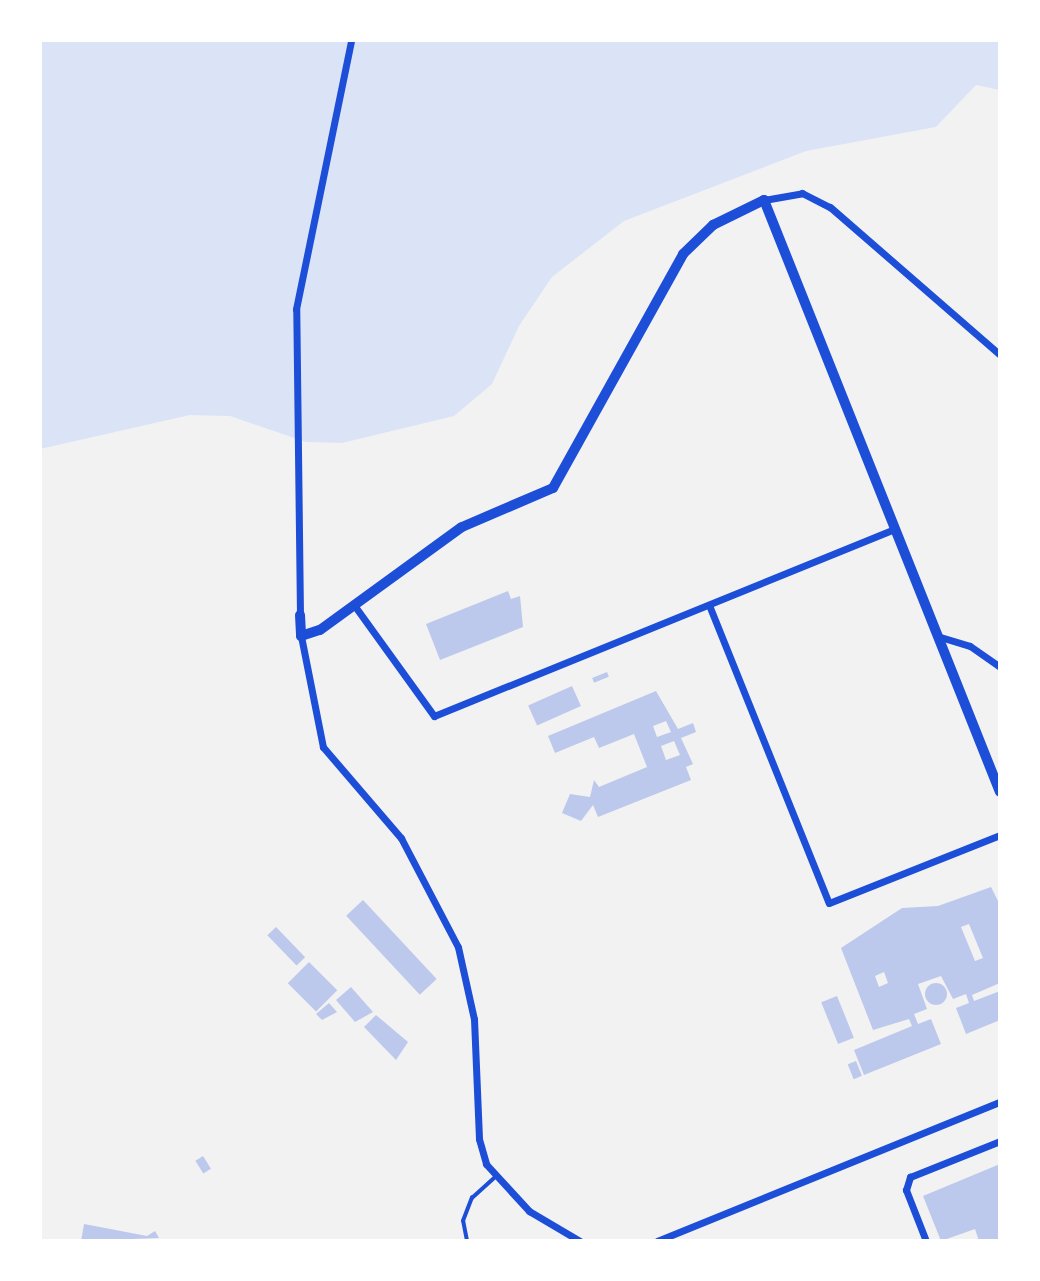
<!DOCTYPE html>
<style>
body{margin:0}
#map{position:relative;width:1040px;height:1281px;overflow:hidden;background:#f2f2f2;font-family:Ubuntu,sans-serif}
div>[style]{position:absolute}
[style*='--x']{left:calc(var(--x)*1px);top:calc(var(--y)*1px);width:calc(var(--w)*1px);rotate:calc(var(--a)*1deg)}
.green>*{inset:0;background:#dbe4f7}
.building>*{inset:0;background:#bdc9ec;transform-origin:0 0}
.round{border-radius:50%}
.service>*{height:3.5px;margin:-1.75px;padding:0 1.75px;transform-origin:1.75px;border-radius:1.75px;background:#1d4ed8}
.minor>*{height:7px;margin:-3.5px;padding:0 3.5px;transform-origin:3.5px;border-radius:3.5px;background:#1d4ed8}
.tertiary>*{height:10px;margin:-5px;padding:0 5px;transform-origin:5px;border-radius:5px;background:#1d4ed8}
span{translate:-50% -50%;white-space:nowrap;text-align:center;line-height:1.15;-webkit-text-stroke:5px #fff;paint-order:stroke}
.frame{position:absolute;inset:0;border:42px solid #fff;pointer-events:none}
</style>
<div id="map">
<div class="green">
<div style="clip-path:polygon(40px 40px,1000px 40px,1000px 90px,976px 85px,936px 127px,806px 151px,624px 221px,552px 277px,519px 326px,492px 384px,454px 416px,342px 443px,306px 442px,230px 416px,190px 415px,40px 449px)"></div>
</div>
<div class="building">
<div style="clip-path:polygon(508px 591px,511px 599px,520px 596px,523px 627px,440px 660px,426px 624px)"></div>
<div style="left:607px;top:672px;width:5px;height:16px;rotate:68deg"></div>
<div style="left:572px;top:686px;width:22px;height:48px;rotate:66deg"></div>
<div style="clip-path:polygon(evenodd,656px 691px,678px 729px,693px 723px,696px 732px,681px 738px,693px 764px,686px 767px,691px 780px,598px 817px,593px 805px,581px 821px,562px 813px,570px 794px,590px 797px,594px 780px,599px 787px,647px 767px,634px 734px,599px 748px,594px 737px,555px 753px,548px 736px,656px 691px,666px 721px,671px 732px,657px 737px,653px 726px,666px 721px,656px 691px,674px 741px,680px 755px,666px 760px,661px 746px,674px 741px)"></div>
<div style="clip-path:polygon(evenodd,991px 887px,1000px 905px,1000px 983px,972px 995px,974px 1001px,1000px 991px,1000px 1020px,966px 1034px,956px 1008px,969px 1003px,966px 994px,953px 999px,941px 976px,918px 984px,927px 1009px,914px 1014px,918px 1024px,931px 1019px,941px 1044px,864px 1075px,854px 1050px,912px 1026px,909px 1019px,873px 1030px,841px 948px,902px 908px,938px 906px,991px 887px,969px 924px,983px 958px,975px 961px,961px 927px,969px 924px,991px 887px,884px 972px,888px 983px,879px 987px,875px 976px,884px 972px)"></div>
<div style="left:363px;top:900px;width:108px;height:23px;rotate:47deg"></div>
<div style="left:276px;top:927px;width:42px;height:12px;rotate:46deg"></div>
<div style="left:309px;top:962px;width:40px;height:30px;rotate:45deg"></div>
<div class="round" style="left:925px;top:983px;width:22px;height:22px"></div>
<div style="clip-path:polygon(351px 987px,373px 1012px,355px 1022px,336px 1000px)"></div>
<div style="left:837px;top:996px;width:45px;height:17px;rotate:68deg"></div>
<div style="clip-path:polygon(329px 1003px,337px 1012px,322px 1020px,316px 1014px)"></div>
<div style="clip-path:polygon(376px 1015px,408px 1042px,396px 1060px,364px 1027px)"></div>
<div style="left:856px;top:1061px;width:16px;height:9px;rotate:68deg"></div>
<div style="left:203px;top:1156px;width:15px;height:9px;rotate:58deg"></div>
<div style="clip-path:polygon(1000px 1164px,1000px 1241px,979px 1241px,975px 1229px,941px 1241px,923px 1196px)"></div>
<div style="clip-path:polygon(84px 1224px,147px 1236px,155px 1231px,159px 1238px,81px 1241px)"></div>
</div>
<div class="service">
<div style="--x:467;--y:1241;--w:20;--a:-101"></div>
<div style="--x:463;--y:1221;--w:25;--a:-69"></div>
<div style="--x:472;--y:1198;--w:30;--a:-42"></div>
</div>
<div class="minor">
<div style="--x:764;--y:200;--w:39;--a:-10"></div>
<div style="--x:802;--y:193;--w:31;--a:27"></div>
<div style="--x:830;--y:207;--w:225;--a:41"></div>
<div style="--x:354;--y:605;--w:137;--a:54.2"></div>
<div style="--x:434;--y:716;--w:497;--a:-22.1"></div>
<div style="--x:709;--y:605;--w:321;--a:68.1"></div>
<div style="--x:829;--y:903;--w:184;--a:-21.7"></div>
<div style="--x:300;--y:615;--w:306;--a:-90.7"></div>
<div style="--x:296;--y:309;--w:275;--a:-78.4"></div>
<div style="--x:301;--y:636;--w:113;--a:78.8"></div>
<div style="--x:323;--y:747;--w:120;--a:49.4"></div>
<div style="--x:401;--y:838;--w:123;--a:62.4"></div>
<div style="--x:458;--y:947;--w:74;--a:77.5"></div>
<div style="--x:474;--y:1019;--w:120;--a:87.6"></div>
<div style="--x:479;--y:1139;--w:26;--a:74"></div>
<div style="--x:486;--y:1164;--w:64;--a:47.5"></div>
<div style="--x:529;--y:1211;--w:59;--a:30.5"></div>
<div style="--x:937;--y:636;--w:34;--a:17"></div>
<div style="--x:970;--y:646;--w:37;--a:35"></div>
<div style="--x:657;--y:1241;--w:370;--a:-22.1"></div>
<div style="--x:926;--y:1241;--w:55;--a:-111.4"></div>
<div style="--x:906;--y:1190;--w:14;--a:-73"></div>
<div style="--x:910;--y:1177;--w:97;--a:-21.8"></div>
</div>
<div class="tertiary">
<div style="--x:300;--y:615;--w:21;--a:87"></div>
<div style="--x:301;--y:636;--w:20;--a:-18"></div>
<div style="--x:320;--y:630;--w:175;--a:-36"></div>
<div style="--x:462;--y:527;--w:99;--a:-23.2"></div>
<div style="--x:553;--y:488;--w:268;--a:-60.9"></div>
<div style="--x:683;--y:254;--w:42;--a:-44"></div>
<div style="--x:713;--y:225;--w:57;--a:-26.1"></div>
<div style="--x:764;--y:200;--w:637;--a:68.27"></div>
</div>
<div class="frame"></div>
</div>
